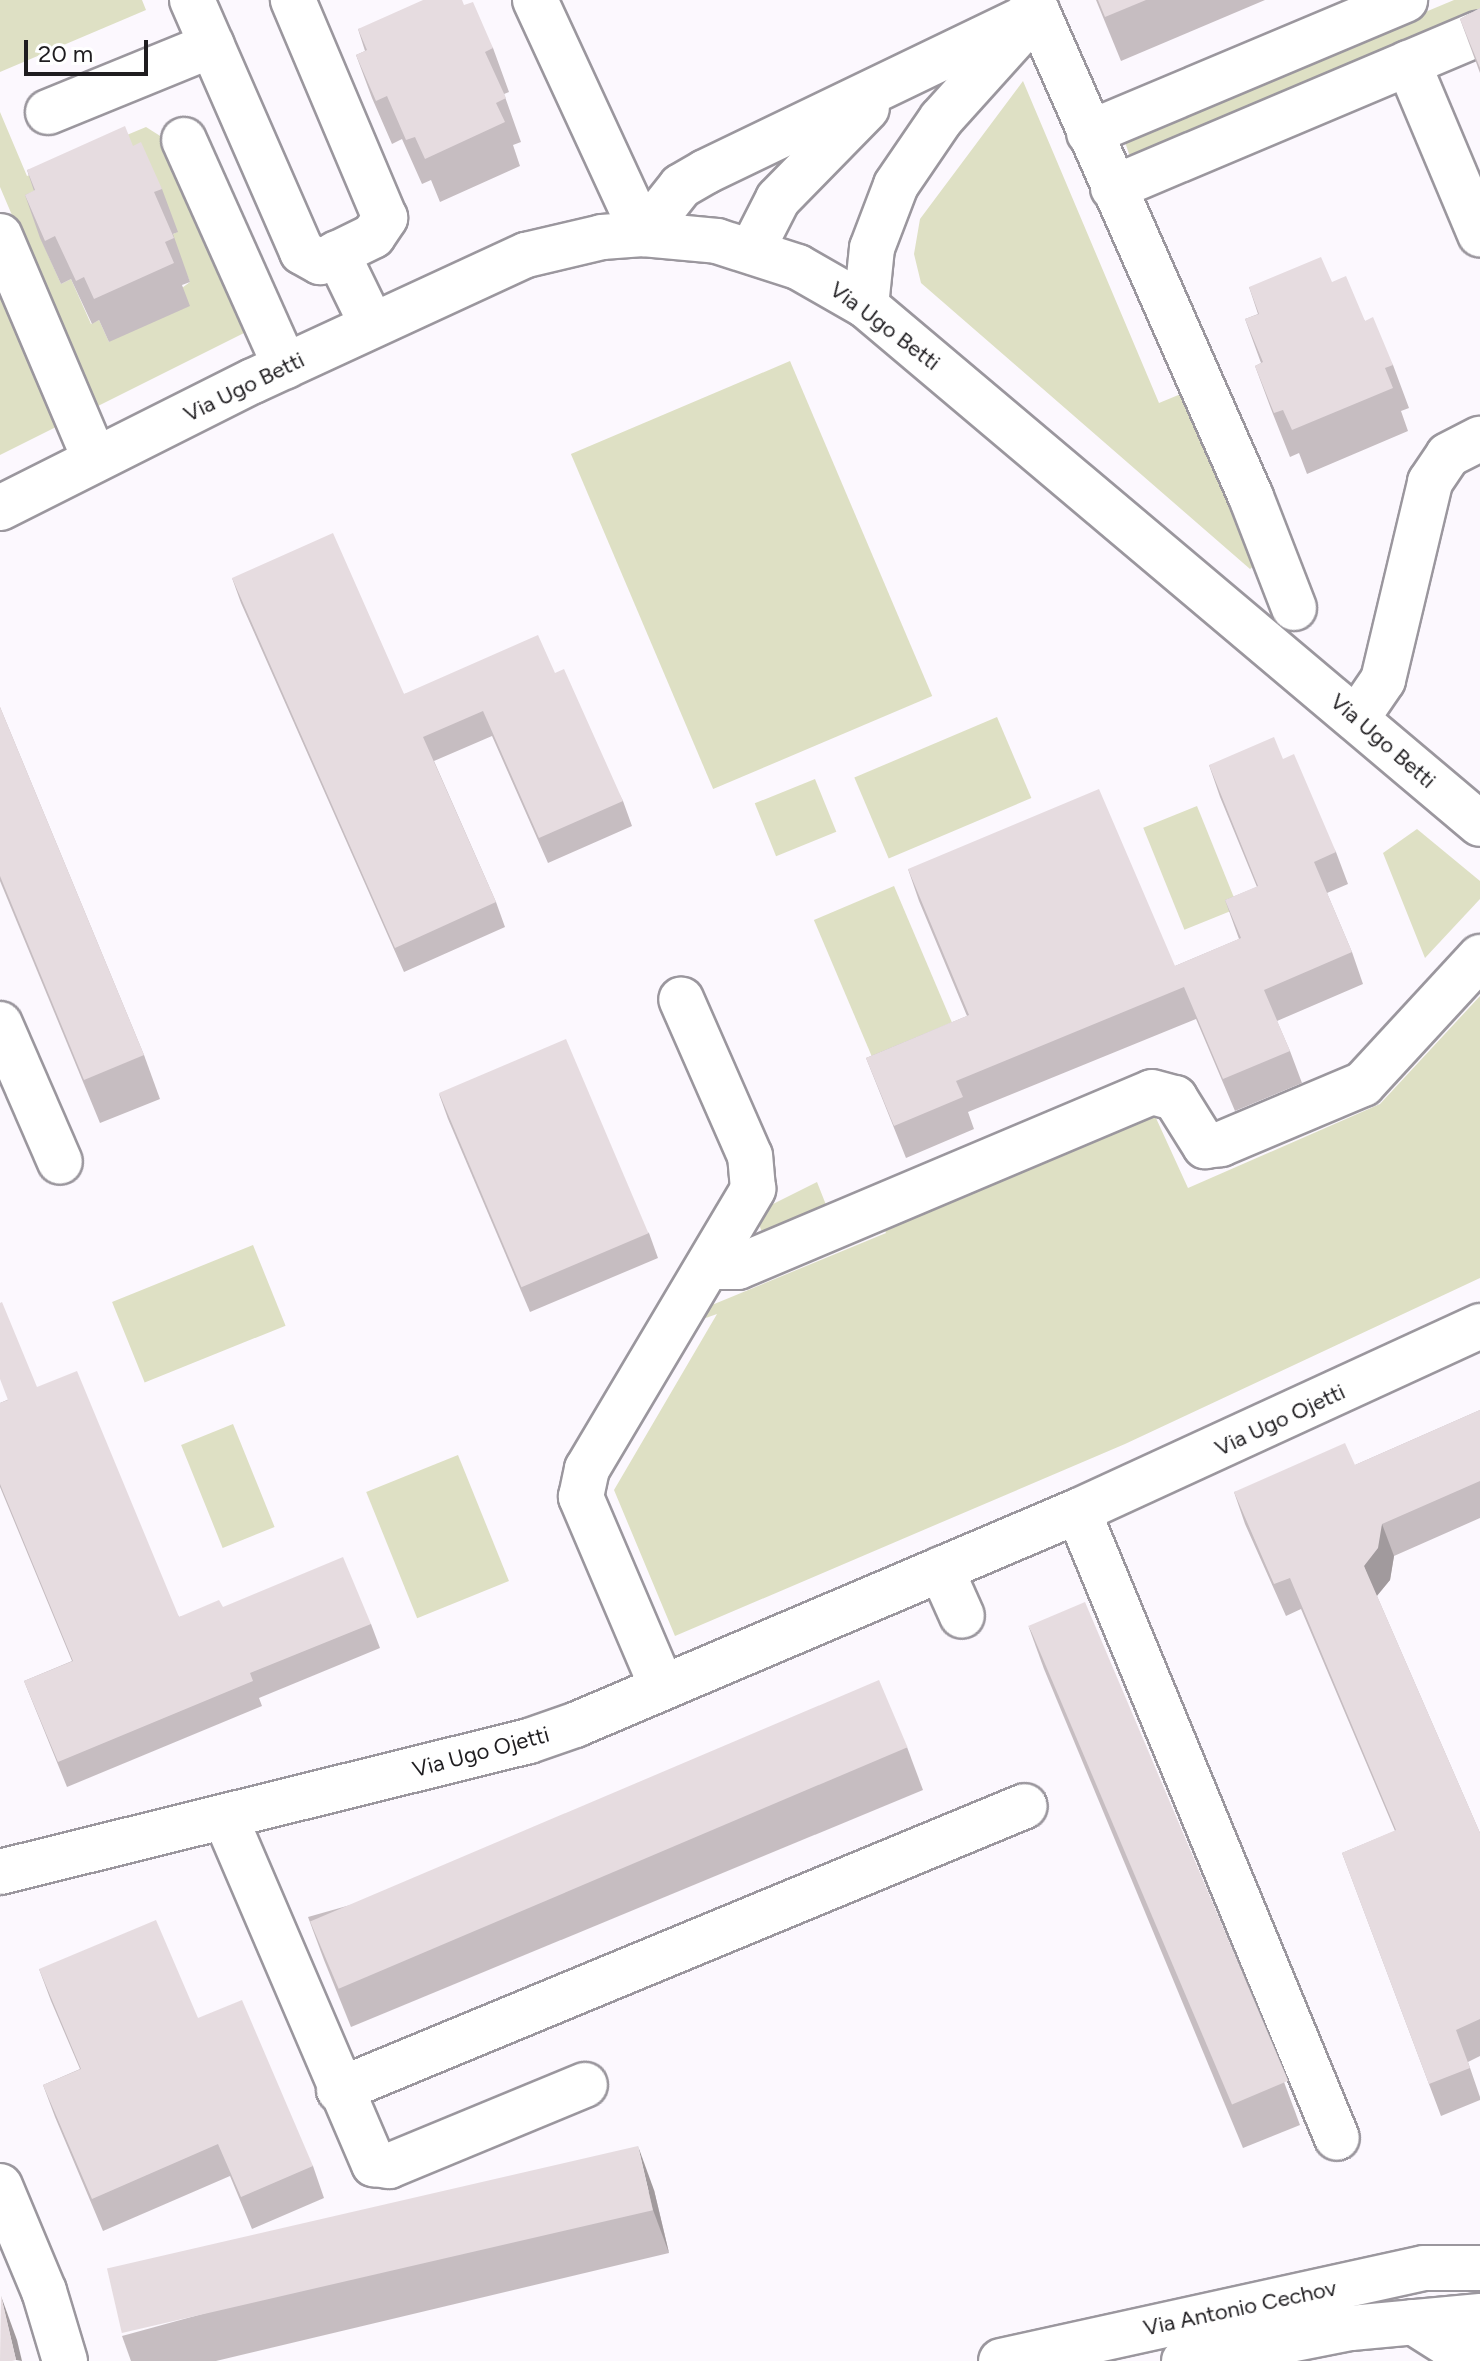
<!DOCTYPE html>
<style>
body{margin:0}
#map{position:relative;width:1480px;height:2361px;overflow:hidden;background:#fcf8fe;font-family:Figtree,sans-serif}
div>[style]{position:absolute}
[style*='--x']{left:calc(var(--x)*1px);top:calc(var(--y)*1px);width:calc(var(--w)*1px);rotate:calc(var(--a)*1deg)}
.green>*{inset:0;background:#dee0c4;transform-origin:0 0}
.roads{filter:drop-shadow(2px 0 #9b979e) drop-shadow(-2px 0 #9b979e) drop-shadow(0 2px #9b979e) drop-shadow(0 -2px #9b979e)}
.minor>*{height:44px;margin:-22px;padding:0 22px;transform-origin:22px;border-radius:22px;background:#fff}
.wall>*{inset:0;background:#c6bdc1}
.shaded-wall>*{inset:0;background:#a19a9d}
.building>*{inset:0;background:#e6dce0;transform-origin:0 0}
span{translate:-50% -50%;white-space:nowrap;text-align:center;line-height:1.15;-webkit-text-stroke:6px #fff;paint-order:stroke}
.street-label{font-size:22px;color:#1f1d20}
.scale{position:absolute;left:24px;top:40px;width:124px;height:36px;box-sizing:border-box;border:4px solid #1f1d20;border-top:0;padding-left:10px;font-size:24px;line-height:28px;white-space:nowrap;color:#1f1d20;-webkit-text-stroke:6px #fff;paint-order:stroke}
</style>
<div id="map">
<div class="green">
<div style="clip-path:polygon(0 0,142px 0,146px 10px,0 72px)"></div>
<div style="clip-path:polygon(1454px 0,1480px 0,1480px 13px,1138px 157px,1129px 154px,1125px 142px,1129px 136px)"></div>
<div style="clip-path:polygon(1023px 81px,1159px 403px,1188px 391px,1262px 560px,1250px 569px,921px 283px,914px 254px,920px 219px)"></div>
<div style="clip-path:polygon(0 112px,27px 176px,49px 167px,41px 239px,61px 284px,71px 279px,91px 324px,99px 320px,109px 342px,190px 282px,170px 236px,177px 232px,86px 152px,146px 127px,165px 139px,250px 330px,94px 408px,0 187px)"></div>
<div style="clip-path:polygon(0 284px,60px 425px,0 455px)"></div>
<div style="left:790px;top:361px;width:364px;height:238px;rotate:67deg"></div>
<div style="left:997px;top:717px;width:88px;height:155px;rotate:67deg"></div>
<div style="left:815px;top:779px;width:57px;height:65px;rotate:68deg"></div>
<div style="left:1197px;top:806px;width:110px;height:58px;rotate:68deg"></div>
<div style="clip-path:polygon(1417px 829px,1480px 881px,1480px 899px,1425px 958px,1383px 853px)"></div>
<div style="left:894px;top:886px;width:148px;height:87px;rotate:67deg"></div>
<div style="clip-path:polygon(1480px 996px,1480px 1278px,1125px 1444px,675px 1636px,614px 1490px,717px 1314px,700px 1320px,707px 1307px,886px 1233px,880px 1218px,1150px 1105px,1188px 1188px,1380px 1104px)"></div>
<div style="clip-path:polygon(817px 1182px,830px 1215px,766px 1242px,758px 1222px,765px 1208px)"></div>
<div style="left:253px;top:1245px;width:87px;height:152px;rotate:68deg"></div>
<div style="left:233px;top:1424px;width:111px;height:56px;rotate:68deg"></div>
<div style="left:458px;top:1455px;width:136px;height:99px;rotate:68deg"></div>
</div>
<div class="roads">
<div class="minor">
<div style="--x:192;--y:0;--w:275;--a:66.4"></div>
<div style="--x:302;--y:252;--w:21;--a:29"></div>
<div style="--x:320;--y:262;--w:59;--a:-26.1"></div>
<div style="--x:373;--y:236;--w:22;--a:-56"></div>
<div style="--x:385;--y:218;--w:237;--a:-112.9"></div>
<div style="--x:535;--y:0;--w:258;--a:65.2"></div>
<div style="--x:1032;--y:0;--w:543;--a:66.22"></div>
<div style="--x:1251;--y:497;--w:119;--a:68.8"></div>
<div style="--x:1408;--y:63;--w:186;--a:67.2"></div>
<div style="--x:48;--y:112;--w:177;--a:-22.2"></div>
<div style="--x:1089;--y:133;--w:343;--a:-22.8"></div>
<div style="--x:184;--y:140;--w:248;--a:65.9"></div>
<div style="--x:1113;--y:188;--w:398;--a:-22.9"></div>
<div style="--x:643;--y:234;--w:61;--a:-51.6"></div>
<div style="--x:681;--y:186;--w:28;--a:-30"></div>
<div style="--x:705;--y:172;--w:369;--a:-25.7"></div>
<div style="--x:0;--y:236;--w:243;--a:67"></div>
<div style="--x:752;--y:250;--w:57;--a:-63"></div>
<div style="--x:778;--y:199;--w:127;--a:-45.6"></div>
<div style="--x:337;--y:253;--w:80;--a:64.1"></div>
<div style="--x:866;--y:306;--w:58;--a:-84.1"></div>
<div style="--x:872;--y:248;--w:67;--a:-69.1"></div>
<div style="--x:896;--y:185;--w:80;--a:-55.7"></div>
<div style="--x:941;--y:119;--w:120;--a:-48"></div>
<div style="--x:0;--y:508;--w:283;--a:-26.7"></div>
<div style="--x:253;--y:381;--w:301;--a:-24.8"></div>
<div style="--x:526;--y:255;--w:78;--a:-13.3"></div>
<div style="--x:602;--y:237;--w:41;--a:-4.2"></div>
<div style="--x:643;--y:234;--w:74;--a:5.4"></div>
<div style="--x:717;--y:241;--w:85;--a:17.8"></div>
<div style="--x:798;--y:267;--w:78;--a:29.8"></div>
<div style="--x:866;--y:306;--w:803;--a:40.15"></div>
<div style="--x:1357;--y:718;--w:46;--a:-55.6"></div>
<div style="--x:1383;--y:680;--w:204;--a:-76.6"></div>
<div style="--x:1430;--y:482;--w:32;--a:-56"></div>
<div style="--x:1448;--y:455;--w:36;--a:-27"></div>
<div style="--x:0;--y:1024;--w:150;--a:66.5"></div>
<div style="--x:709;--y:1267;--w:29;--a:0"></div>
<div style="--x:738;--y:1267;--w:449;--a:-22.9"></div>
<div style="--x:1152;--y:1092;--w:24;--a:15"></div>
<div style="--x:1175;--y:1098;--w:57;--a:58"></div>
<div style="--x:1205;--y:1146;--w:16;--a:-7"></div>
<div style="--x:1221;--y:1144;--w:154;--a:-22.9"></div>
<div style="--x:1363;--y:1084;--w:173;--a:-47.3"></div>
<div style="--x:1078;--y:1511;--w:678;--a:67.56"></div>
<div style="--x:941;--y:1569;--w:51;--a:65.9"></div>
<div style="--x:662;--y:1687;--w:207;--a:-113.1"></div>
<div style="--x:581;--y:1497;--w:29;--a:-78"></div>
<div style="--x:587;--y:1469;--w:326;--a:-59.3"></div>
<div style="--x:753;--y:1189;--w:33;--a:-95"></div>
<div style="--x:750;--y:1156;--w:171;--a:-113.7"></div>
<div style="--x:225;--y:1817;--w:378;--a:66.8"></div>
<div style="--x:374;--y:2164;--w:15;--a:8"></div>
<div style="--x:389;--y:2166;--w:212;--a:-22.5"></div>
<div style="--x:0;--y:1872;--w:545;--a:-13.91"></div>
<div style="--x:529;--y:1741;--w:49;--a:-19.2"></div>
<div style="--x:575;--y:1725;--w:547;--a:-23.05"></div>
<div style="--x:1078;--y:1511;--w:443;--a:-24.7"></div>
<div style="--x:339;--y:2090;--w:742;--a:-22.49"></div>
<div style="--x:0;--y:2186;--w:114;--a:67.3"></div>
<div style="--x:44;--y:2291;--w:73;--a:73.3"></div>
<div style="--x:1413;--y:2322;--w:41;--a:32.2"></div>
<div style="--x:1448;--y:2344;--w:32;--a:7"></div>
<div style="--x:1001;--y:2361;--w:433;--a:-12.4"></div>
<div style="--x:1424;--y:2268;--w:56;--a:0"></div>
<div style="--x:1184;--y:2361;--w:170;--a:-11.2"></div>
<div style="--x:1351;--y:2328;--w:130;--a:-5.3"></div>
</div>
</div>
<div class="wall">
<div style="clip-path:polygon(1096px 0,1265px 0,1121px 61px)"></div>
<div style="clip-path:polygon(464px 5px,493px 48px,509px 92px,504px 94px,521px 142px,513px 145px,520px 166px,440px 202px,431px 180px,422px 184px,402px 139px,392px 144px,372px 98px,356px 55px,365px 51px,358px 29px)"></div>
<div style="clip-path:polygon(1480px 8px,1480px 73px,1460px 19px)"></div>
<div style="clip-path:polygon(133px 146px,162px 189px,178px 232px,173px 234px,190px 282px,182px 285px,190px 306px,109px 342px,99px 320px,92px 324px,71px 279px,61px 284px,40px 238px,25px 195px,34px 191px,27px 170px)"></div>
<div style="clip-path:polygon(1332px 282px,1365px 321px,1393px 365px,1409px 408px,1401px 411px,1408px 431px,1307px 474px,1299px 453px,1290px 457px,1271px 409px,1255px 366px,1261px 363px,1245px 319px,1258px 314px,1249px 287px)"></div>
<div style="clip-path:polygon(232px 578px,404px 694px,555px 673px,623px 801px,632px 826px,548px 863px,492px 736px,434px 761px,496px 902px,505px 927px,404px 972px,241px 603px)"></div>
<div style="clip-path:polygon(0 707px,144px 1055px,160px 1099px,100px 1123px,0 881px)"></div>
<div style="clip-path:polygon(1283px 759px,1336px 852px,1348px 884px,1327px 893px,1352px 952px,1363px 984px,1277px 1021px,1290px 1051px,1302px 1083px,1235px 1111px,1196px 1019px,968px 1112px,974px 1129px,906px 1158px,866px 1058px,967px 1016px,919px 901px,908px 869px,1175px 966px,1239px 939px,1225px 900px,1257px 887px,1220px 797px,1209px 765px)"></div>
<div style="clip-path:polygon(439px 1094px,649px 1233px,658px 1258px,530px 1312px,448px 1119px)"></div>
<div style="clip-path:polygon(37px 1387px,179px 1617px,223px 1607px,371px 1624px,380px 1648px,259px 1698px,262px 1706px,67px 1787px,24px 1681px,72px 1661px,0 1487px,0 1403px)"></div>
<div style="clip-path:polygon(1480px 1410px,1480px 1518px,1394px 1556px,1390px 1580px,1377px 1596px,1480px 1833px,1480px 2056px,1468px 2062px,1480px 2097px,1480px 2100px,1441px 2116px,1342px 1853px,1395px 1831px,1301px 1609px,1286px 1616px,1245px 1524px,1234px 1492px,1355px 1465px)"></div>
<div style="clip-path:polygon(1028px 1625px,1284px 2082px,1300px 2125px,1243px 2148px,1044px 1669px)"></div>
<div style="clip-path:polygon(907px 1747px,923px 1790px,351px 2027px,324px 1960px,308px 1917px)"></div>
<div style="clip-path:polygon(39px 1969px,198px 2018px,313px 2166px,324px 2198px,252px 2229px,230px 2176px,103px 2231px,55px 2117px,43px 2085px,80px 2069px,51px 2001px)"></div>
<div style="clip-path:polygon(654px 2190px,669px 2253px,216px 2361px,131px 2361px,122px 2336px)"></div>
</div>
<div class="shaded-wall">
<div style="clip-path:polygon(1382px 1524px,1394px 1556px,1390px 1580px,1375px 1598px,1364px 1566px)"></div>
<div style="clip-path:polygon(638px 2146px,654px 2190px,669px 2253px,653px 2210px)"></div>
<div style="clip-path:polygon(1px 2296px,17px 2340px,22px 2361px,16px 2360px)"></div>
</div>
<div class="building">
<div style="clip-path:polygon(423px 0,462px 0,464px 5px,473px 2px,493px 48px,485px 52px,506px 98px,496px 103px,505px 122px,425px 159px,415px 137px,406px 140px,387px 96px,376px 101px,356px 55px,367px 50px,358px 29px)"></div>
<div style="clip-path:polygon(1098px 0,1146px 0,1105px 17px)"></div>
<div style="clip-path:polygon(1480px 8px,1480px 68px,1460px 19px)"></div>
<div style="clip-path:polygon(125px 126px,133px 146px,141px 142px,162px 189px,154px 192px,174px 238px,165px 242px,174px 263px,94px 299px,84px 277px,76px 281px,55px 236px,45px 241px,25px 195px,35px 190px,27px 170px)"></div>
<div style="clip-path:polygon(1321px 257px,1332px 282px,1346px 276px,1365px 321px,1373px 317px,1393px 365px,1385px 368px,1393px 388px,1292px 430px,1283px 410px,1274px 413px,1255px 366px,1263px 362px,1245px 319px,1259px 314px,1249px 287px)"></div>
<div style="clip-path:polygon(333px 533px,404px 694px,538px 635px,555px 673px,564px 669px,623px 801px,539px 838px,483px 711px,423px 737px,496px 902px,395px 948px,232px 578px)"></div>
<div style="clip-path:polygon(0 707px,144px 1055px,84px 1080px,0 876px)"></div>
<div style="clip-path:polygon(1274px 737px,1283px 759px,1294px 754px,1336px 852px,1314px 862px,1352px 952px,1264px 990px,1290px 1051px,1223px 1079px,1184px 987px,956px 1081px,963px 1097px,894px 1126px,866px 1058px,969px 1015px,908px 869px,1099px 789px,1175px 966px,1241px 938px,1225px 900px,1258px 886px,1209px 765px)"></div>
<div style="left:566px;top:1039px;width:211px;height:138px;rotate:67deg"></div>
<div style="clip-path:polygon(2px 1302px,37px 1387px,77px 1371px,179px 1617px,219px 1600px,223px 1607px,343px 1557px,371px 1624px,250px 1673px,253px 1681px,58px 1762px,24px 1681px,73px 1661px,0 1484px,0 1403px,8px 1400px,0 1379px,0 1303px)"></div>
<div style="clip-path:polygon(1480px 1410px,1480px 1481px,1382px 1524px,1378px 1548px,1364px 1566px,1480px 1833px,1480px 2019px,1456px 2030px,1470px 2068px,1429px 2084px,1342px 1853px,1396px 1830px,1290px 1578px,1274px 1584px,1234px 1492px,1345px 1443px,1355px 1465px)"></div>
<div style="left:1085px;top:1602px;width:520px;height:61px;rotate:67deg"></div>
<div style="left:879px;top:1680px;width:73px;height:618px;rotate:67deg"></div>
<div style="clip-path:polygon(156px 1920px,198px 2018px,242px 2000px,313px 2166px,241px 2197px,218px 2144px,92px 2199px,43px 2085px,81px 2069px,39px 1969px)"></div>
<div style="left:638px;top:2146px;width:66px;height:545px;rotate:77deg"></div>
<div style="clip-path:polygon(1px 2296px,16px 2360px,12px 2361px,0 2361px)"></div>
</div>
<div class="street-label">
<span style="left:885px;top:326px;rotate:37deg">Via Ugo Betti</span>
<span style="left:244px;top:387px;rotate:-26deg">Via Ugo Betti</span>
<span style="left:1383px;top:741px;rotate:41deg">Via Ugo Betti</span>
<span style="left:1280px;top:1420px;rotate:-25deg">Via Ugo Ojetti</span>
<span style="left:481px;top:1752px;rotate:-15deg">Via Ugo Ojetti</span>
<span style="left:1240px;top:2308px;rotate:-12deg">Via Antonio Cechov</span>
</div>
<div class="scale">20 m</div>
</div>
